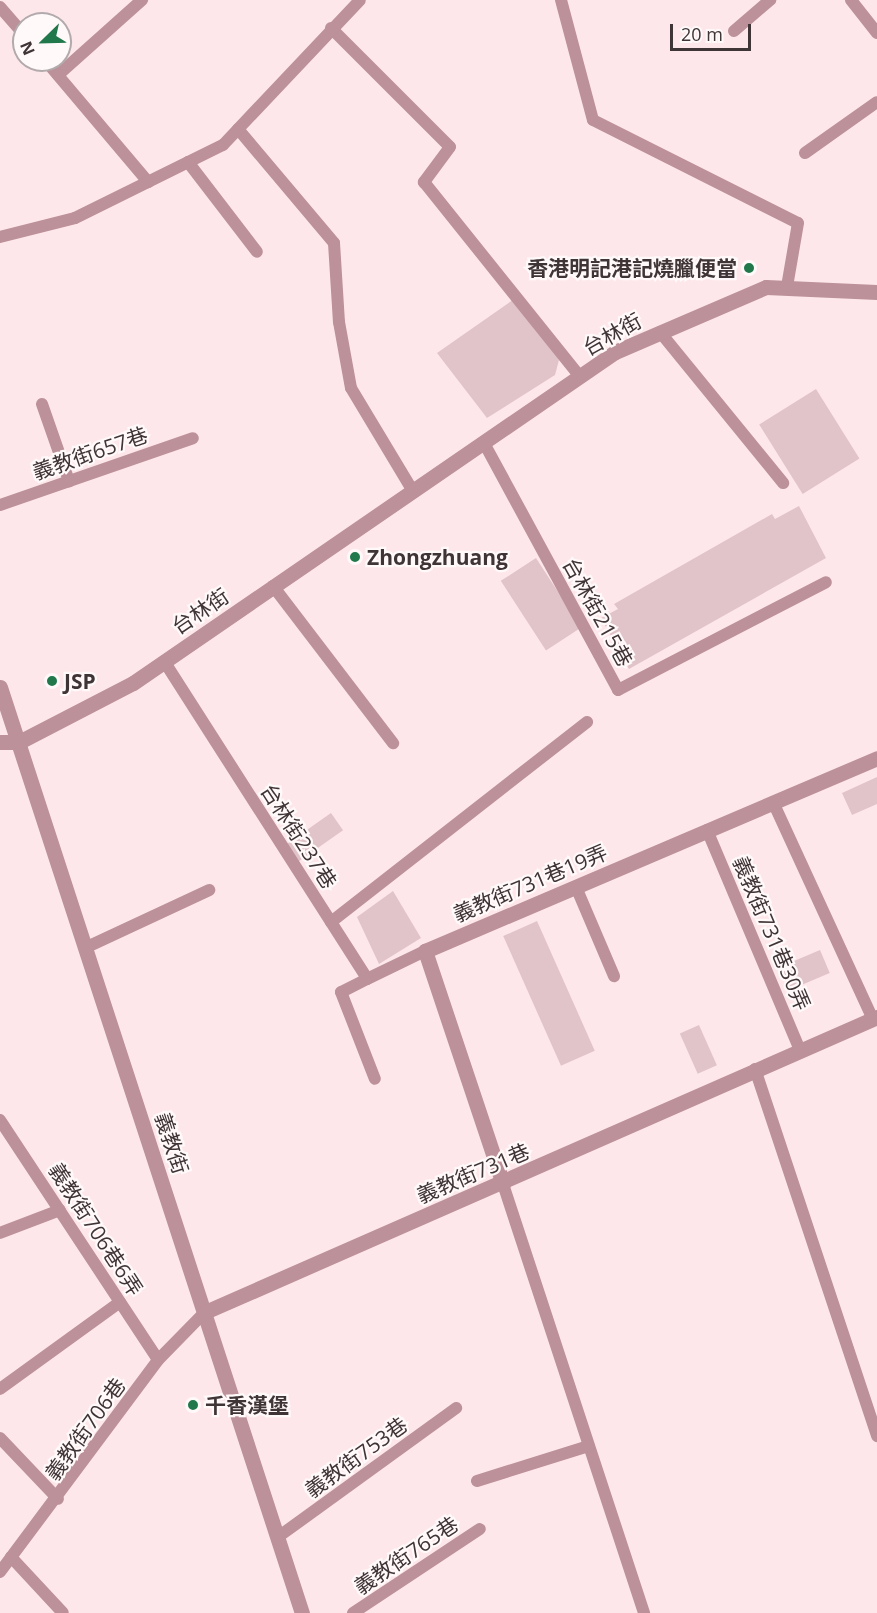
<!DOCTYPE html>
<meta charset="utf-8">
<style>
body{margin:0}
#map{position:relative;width:877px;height:1613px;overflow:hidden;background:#fee7ea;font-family:"Open Sans","Noto Sans TC",sans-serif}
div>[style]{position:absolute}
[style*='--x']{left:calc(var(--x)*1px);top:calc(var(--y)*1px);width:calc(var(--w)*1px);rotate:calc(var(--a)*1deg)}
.building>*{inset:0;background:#e1c4c9;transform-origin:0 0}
.lane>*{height:12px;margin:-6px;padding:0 6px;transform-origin:6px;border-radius:6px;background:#bc9199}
.street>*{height:15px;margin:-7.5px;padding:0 7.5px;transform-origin:7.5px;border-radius:7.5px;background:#bc9199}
.dots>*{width:16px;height:16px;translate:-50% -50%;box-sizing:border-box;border:3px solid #fff9fa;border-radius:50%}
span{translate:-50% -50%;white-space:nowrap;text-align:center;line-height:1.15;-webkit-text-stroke:4.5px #fff9fa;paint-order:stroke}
.poi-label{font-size:21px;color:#3f3436;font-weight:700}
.right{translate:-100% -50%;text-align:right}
.left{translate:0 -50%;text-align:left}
.street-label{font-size:21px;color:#3f3436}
.north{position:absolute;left:12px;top:12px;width:60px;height:60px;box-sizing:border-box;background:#fff9fa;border:2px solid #b2aaac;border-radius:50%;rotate:247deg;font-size:16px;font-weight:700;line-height:24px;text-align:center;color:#3f3436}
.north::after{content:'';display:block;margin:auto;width:21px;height:27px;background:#21784b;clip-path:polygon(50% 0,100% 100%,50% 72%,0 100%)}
.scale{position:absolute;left:670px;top:24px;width:81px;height:27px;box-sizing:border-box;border:3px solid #3f3436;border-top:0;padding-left:8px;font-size:18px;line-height:21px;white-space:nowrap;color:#3f3436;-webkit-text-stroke:4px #fff9fa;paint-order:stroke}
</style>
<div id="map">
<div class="building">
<div style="clip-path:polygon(517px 297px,559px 360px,555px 375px,487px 418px,437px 353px)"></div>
<div style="left:816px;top:389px;width:82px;height:67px;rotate:58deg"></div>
<div style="clip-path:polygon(799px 506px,826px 558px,629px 669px,601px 618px,618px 609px,614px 604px,772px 514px,775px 519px)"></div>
<div style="left:536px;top:558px;width:83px;height:42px;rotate:57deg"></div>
<div style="clip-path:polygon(877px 777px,877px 804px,852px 815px,842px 793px)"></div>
<div style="left:331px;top:813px;width:21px;height:57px;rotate:55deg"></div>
<div style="clip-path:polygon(393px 891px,421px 938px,379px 964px,357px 917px)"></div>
<div style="left:537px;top:921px;width:142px;height:37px;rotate:66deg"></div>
<div style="left:820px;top:950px;width:25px;height:43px;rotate:67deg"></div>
<div style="left:699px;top:1025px;width:44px;height:21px;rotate:66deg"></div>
</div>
<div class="lane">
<div style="--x:561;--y:0;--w:124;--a:75.1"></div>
<div style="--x:593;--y:120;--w:229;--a:26.7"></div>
<div style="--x:798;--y:223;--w:65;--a:99.8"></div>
<div style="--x:851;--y:0;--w:42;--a:51.8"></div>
<div style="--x:0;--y:7;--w:37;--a:49"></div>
<div style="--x:331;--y:28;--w:168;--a:45"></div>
<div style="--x:450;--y:147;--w:44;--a:126.6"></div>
<div style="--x:424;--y:182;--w:250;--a:51.3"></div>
<div style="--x:734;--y:31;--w:48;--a:-40.7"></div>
<div style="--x:45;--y:60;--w:160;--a:49.8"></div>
<div style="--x:58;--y:75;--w:113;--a:-41.8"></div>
<div style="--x:238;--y:129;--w:149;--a:49.9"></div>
<div style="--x:334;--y:243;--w:79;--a:86.4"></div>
<div style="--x:339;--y:322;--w:67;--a:79.7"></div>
<div style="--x:351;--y:388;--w:120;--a:59"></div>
<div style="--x:805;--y:153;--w:88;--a:-35.3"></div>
<div style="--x:188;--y:162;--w:113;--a:52.5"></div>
<div style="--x:0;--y:237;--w:77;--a:-14.2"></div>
<div style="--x:75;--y:218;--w:165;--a:-26.3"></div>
<div style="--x:223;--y:145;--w:199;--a:-46.6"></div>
<div style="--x:660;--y:332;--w:195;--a:50.8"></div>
<div style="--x:42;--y:404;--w:82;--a:70.7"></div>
<div style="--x:484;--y:443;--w:281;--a:61.5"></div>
<div style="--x:618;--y:690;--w:234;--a:-27.4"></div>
<div style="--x:0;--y:505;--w:204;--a:-19.1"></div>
<div style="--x:273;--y:586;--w:198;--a:52.6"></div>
<div style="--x:164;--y:661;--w:377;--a:57.4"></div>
<div style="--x:367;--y:979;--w:64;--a:-25.8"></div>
<div style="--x:773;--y:802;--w:239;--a:65.3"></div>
<div style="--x:707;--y:830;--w:241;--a:67.1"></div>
<div style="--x:576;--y:887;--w:97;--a:66.9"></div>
<div style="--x:331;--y:922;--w:325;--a:-38"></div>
<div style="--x:87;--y:947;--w:135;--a:-25"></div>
<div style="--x:367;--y:979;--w:29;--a:153"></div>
<div style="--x:341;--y:992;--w:93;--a:68.7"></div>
<div style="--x:755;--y:1069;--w:387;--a:71.6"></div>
<div style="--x:0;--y:1120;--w:287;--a:56.6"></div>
<div style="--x:503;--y:1184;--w:452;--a:71.8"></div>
<div style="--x:0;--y:1233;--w:64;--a:-21"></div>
<div style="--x:0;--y:1389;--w:148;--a:-35.9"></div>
<div style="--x:0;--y:1438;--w:84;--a:46.4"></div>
<div style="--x:477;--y:1481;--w:117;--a:-17.4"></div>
<div style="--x:278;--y:1537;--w:220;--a:-35.9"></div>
<div style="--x:11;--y:1557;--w:76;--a:47.1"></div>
<div style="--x:0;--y:1572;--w:264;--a:-53.3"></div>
<div style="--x:158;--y:1360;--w:67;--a:-45.6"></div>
<div style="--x:353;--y:1613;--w:152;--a:-33.5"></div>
</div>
<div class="street">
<div style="--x:0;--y:687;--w:974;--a:71.94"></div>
<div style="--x:0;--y:742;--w:19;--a:0"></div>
<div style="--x:19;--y:742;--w:128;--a:-27.4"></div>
<div style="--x:133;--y:683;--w:585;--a:-34.48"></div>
<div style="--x:615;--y:352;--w:164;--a:-23.3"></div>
<div style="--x:766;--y:287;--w:111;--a:2.6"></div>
<div style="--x:503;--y:1184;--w:246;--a:-108.5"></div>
<div style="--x:425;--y:951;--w:491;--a:-23.1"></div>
<div style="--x:205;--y:1312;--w:734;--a:-23.7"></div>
</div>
<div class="dots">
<div style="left:749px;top:268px;background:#21784b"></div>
<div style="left:355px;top:557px;background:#21784b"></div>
<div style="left:52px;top:681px;background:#21784b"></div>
<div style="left:193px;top:1405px;background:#21784b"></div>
</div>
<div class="poi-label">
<span class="right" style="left:737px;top:268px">香港明記港記燒臘便當</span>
<span class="left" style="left:367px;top:557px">Zhongzhuang</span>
<span class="left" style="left:64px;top:681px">JSP</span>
<span class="left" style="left:205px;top:1405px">千香漢堡</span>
</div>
<div class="street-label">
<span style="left:612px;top:334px;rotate:-29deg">台林街</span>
<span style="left:90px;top:453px;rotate:-19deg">義教街657巷</span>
<span style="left:200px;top:611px;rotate:-34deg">台林街</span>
<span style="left:598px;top:612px;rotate:61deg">台林街215巷</span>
<span style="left:299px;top:836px;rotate:57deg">台林街237巷</span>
<span style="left:530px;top:883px;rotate:-23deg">義教街731巷19弄</span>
<span style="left:772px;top:933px;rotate:67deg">義教街731巷30弄</span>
<span style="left:172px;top:1143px;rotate:72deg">義教街</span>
<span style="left:473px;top:1173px;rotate:-23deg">義教街731巷</span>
<span style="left:96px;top:1229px;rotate:57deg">義教街706巷6弄</span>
<span style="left:85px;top:1429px;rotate:-54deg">義教街706巷</span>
<span style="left:356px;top:1457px;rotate:-36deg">義教街753巷</span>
<span style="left:406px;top:1555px;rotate:-34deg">義教街765巷</span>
</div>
<div class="north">N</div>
<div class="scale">20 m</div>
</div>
